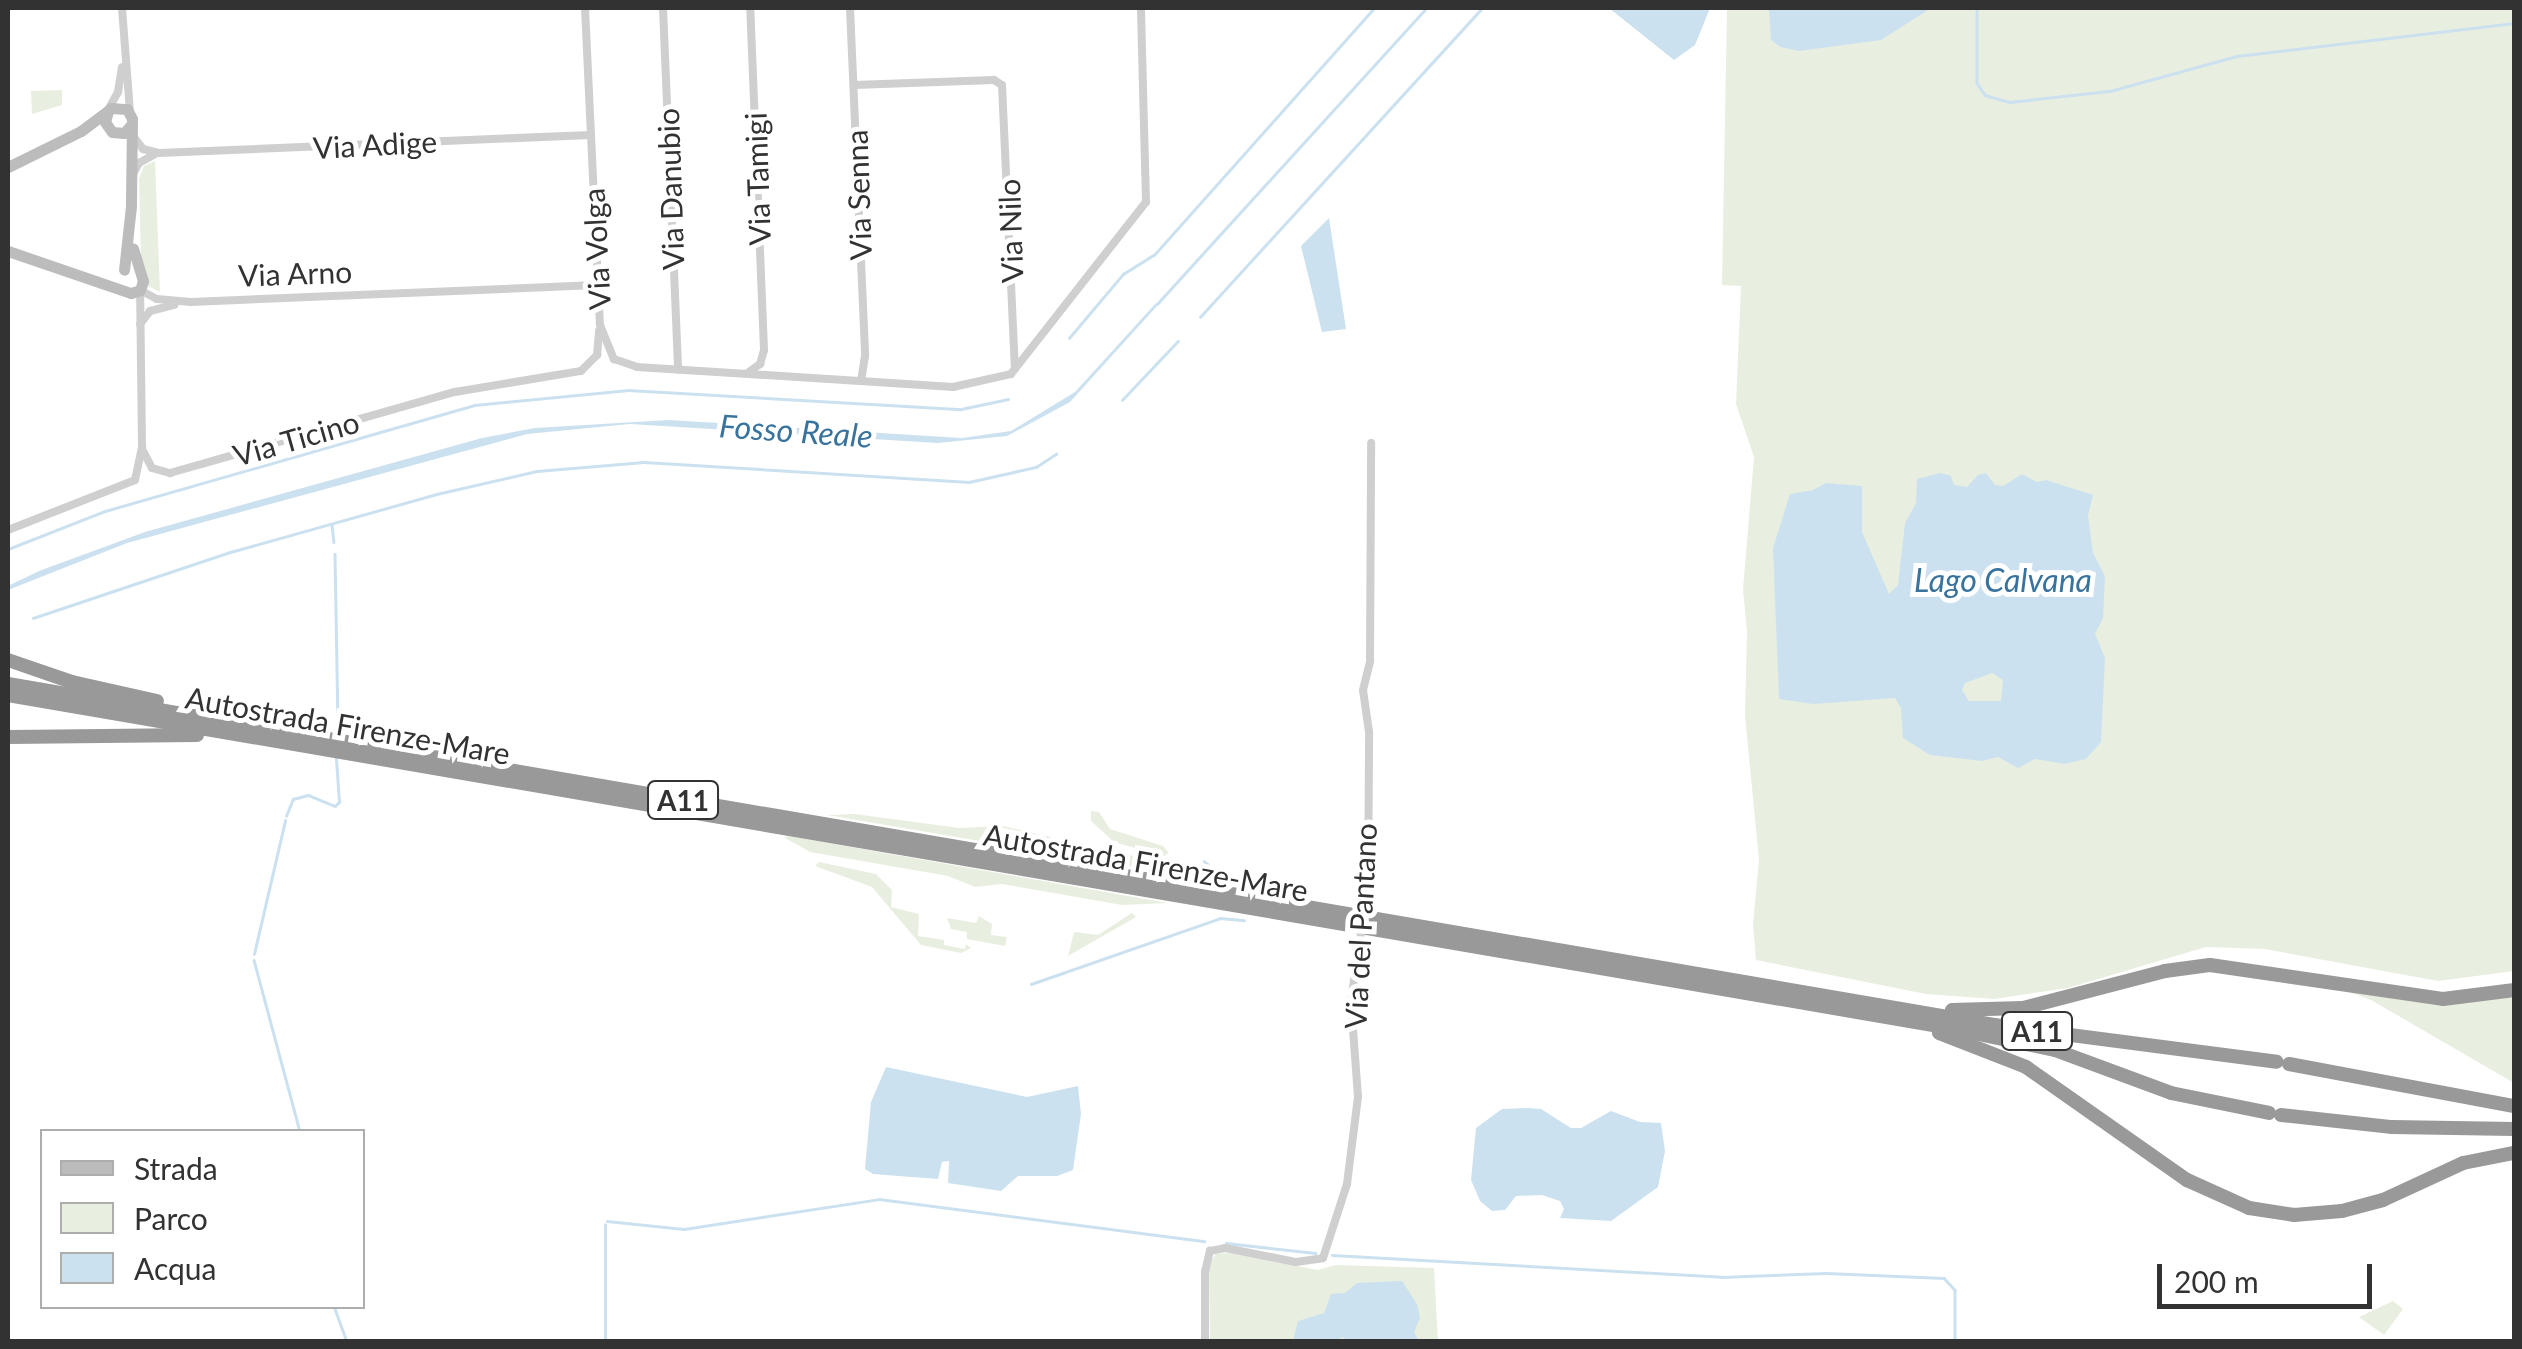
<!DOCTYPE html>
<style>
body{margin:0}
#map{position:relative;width:2522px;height:1349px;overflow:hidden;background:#fff;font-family:Lato,sans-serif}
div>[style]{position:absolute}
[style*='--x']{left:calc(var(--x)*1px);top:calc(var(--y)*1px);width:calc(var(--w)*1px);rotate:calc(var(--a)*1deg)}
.green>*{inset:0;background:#e8efe0}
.water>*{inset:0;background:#cbe1f0}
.stream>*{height:2.5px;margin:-1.25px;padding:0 1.25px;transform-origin:1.25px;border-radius:1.25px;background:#cbe1f0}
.street>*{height:8px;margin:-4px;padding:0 4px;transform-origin:4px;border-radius:4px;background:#cfcfcf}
.secondary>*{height:11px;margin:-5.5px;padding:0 5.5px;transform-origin:5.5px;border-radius:5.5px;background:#bcbcbc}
.highway>*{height:14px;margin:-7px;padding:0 7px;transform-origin:7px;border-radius:7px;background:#999}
.street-bridge>*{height:8px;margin:-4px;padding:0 4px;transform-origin:4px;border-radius:4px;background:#cfcfcf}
span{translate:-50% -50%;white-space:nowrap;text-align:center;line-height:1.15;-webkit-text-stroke:10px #fff;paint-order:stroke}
.shield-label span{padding:2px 8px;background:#fff;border:2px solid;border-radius:8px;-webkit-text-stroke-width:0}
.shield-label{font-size:28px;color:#323232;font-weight:700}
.street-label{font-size:30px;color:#323232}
.water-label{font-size:32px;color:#38739d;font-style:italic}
.frame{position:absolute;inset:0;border:10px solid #323232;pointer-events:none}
.legend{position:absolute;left:40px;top:1129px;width:325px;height:180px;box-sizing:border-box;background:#fff;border:2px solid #adadad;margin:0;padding:12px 18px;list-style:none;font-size:30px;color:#323232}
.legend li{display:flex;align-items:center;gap:20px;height:50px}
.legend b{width:50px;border:2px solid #adadad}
.scale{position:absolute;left:2157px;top:1264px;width:215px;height:45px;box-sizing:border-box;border:5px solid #323232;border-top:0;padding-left:12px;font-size:30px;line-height:35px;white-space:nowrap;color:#323232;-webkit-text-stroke:8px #fff;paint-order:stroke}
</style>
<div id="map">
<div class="green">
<div style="clip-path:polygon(1727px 8px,2514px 8px,2514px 971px,2438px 981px,2265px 949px,2206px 947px,2068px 988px,1994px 999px,1926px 994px,1756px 960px,1753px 924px,1759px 860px,1745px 716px,1747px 632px,1743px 589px,1754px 457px,1736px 404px,1741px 286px,1722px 285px)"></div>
<div style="clip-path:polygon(62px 90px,62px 105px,32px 114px,31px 91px)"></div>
<div style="clip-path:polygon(155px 161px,160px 292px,148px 286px,141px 260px,139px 179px,144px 166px)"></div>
<div style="clip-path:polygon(1091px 811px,1099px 812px,1110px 829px,1163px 846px,1169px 853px,1164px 856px,1114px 842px,1091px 821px)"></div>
<div style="clip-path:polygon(855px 814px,959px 828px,1003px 826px,1177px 866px,1198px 878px,827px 815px)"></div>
<div style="clip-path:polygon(785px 838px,788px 836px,1168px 903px,1122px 905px,1002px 884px,975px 887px,948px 876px,810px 852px)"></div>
<div style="clip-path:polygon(819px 862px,876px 874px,892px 890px,891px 907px,919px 914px,918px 936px,944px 940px,944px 945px,965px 949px,966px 944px,971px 948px,961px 953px,921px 945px,872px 887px,815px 866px)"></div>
<div style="clip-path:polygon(1132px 913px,1136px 917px,1068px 956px,1074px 932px,1098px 935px)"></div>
<div style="clip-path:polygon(979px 916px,992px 924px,991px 935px,1007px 937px,1005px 946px,967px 939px,967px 932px,951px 929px,947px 918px,976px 923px)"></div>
<div style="clip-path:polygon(2341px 989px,2462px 1003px,2514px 995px,2514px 1083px,2371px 1000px)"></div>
<div style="clip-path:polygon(1228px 1253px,1318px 1270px,1335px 1265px,1434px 1268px,1438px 1341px,1210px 1342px,1209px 1264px,1216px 1254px)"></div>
<div style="clip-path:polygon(2393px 1301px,2403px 1309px,2384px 1335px,2359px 1317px)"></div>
</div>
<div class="water">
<div style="clip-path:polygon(1609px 8px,1710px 8px,1695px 45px,1674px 60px)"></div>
<div style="clip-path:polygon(1769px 8px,1931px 8px,1881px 40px,1799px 51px,1780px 47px,1771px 40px)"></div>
<div style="clip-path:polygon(1329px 218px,1346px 329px,1322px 332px,1301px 246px)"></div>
<div style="clip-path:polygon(1156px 303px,1158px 305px,1070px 402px,1007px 436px,938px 443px,630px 424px,527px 434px,127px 543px,8px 590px,8px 586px,39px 571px,145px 532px,482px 438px,535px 428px,669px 420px,962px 438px,1011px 431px,1075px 392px)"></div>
<div style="clip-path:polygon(evenodd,1941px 473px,1951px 476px,1954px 485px,1967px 487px,1978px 475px,1986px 473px,1995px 485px,2003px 486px,2022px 474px,2037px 482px,2046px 480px,2093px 495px,2088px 515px,2093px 553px,2105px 576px,2103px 618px,2095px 634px,2105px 658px,2101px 742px,2086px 759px,2065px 764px,2035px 759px,2018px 768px,1998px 757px,1982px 761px,1930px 755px,1903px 738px,1901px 708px,1895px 698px,1813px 704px,1779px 699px,1773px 548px,1790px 494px,1813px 490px,1826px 483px,1862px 486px,1862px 532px,1889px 594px,1898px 585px,1905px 523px,1916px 503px,1917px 479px,1941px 473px,1992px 673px,2003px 680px,2001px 701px,1969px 701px,1962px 690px,1965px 683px,1992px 673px)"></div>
<div style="clip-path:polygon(886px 1067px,1027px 1097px,1078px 1086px,1081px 1114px,1073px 1170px,1057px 1176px,1018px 1176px,1001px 1191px,948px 1183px,949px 1161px,942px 1162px,938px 1179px,873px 1174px,865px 1169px,871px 1102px)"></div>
<div style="clip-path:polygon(1528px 1108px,1541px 1109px,1571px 1128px,1581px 1128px,1611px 1111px,1640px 1122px,1661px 1123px,1665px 1151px,1658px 1187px,1611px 1221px,1560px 1218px,1564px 1209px,1560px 1201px,1542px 1195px,1516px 1196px,1505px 1210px,1492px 1211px,1480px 1201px,1471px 1180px,1476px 1128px,1502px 1109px)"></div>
<div style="clip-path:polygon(1402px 1281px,1417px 1304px,1420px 1318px,1414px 1332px,1419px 1341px,1380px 1341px,1380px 1337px,1379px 1341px,1349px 1341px,1342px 1337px,1337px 1341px,1293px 1341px,1298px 1321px,1324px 1313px,1331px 1294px,1345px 1293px,1357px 1283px)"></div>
</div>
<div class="stream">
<div style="--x:1977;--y:8;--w:75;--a:90"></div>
<div style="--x:1977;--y:83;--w:14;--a:56"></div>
<div style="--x:1985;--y:95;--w:26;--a:16"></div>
<div style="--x:2010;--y:102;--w:101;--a:-6.3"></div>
<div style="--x:2110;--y:91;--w:132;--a:-15.4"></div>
<div style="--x:2237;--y:56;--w:279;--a:-6.8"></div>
<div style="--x:1157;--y:304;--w:400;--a:-47.7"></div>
<div style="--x:1200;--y:317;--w:418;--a:-47.6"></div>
<div style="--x:1069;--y:338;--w:84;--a:-49.8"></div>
<div style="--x:1123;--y:274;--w:36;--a:-32"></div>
<div style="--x:1154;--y:255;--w:331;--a:-48.3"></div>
<div style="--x:1122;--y:400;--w:81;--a:-46.5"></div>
<div style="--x:332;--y:524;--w:18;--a:84"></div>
<div style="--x:8;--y:549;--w:104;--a:-21.4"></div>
<div style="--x:105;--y:511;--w:385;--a:-16"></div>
<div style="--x:475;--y:405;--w:154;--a:-5.6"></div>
<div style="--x:628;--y:390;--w:334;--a:3.3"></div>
<div style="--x:961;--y:409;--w:48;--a:-12"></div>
<div style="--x:335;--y:554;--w:176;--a:89"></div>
<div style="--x:33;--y:618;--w:205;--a:-18.5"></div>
<div style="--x:227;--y:553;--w:222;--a:-15.7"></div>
<div style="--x:441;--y:493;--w:98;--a:-12.9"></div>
<div style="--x:537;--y:471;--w:107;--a:-4.8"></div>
<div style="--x:644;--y:462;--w:326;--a:3.5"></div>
<div style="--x:969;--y:482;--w:69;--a:-12.6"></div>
<div style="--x:1036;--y:467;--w:24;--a:-33"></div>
<div style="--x:286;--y:816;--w:18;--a:-68"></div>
<div style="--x:293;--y:799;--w:16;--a:-15"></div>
<div style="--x:308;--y:795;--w:29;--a:22"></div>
<div style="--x:335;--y:806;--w:6;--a:-45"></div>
<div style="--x:339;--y:802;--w:43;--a:-94"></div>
<div style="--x:1204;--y:861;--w:30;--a:40"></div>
<div style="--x:1227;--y:880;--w:23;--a:13"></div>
<div style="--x:254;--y:954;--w:137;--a:-76.9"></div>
<div style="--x:254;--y:960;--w:178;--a:75"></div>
<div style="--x:1031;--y:984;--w:200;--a:-19.2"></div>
<div style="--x:1220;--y:918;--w:24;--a:5"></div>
<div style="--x:607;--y:1221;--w:77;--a:5.9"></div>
<div style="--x:684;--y:1229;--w:197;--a:-8.7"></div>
<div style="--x:879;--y:1199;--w:328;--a:7.4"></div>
<div style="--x:1226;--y:1243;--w:90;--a:6.4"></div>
<div style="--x:1332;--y:1255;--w:390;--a:3.2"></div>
<div style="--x:1721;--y:1277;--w:105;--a:-2.2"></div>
<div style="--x:1826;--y:1273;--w:118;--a:2.4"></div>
<div style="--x:1944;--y:1278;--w:16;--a:47"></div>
<div style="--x:1955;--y:1290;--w:52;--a:90"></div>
<div style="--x:334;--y:1306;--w:38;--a:70"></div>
<div style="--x:605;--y:1342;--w:117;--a:-90"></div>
</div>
<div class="street">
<div style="--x:122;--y:8;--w:105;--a:85.6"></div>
<div style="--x:585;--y:8;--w:317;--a:87.3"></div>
<div style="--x:600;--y:325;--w:37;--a:68"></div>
<div style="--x:614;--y:359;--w:24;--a:19"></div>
<div style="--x:637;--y:367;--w:317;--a:3.6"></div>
<div style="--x:953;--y:387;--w:59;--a:-12.6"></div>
<div style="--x:1011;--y:374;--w:219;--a:-51.9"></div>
<div style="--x:1146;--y:202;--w:194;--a:-91.5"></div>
<div style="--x:663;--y:8;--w:362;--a:87.6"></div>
<div style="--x:850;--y:8;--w:348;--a:87.5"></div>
<div style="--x:865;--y:356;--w:25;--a:99"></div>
<div style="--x:854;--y:85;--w:140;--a:-2"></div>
<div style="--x:994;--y:80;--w:9;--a:32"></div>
<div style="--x:1002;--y:85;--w:282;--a:87.4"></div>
<div style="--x:108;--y:110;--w:21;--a:-61"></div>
<div style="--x:118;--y:92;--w:25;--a:-81"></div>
<div style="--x:133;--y:136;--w:16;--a:52"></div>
<div style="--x:143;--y:149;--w:16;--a:14"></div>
<div style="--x:159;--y:153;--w:432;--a:-2.4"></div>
<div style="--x:133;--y:174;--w:13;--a:-61"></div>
<div style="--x:139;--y:163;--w:18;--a:-29"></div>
<div style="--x:140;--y:324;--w:16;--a:-52"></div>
<div style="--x:150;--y:311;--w:25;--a:-14"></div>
<div style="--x:749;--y:372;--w:14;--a:-36"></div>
<div style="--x:760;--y:364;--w:15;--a:-74"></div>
<div style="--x:764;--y:350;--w:342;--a:-92.3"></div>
<div style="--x:143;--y:451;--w:19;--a:62"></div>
<div style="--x:152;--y:468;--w:19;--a:16"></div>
<div style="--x:170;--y:473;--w:296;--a:-15.9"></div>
<div style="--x:455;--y:392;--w:128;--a:-9.5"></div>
<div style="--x:581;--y:371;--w:23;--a:-45"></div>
<div style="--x:597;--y:355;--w:24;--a:-85"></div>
<div style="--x:8;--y:530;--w:136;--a:-21.5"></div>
<div style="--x:135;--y:480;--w:35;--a:-78"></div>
<div style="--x:142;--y:446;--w:156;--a:-90.7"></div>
<div style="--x:140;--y:290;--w:19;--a:28"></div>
<div style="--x:157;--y:299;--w:34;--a:5"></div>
<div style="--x:191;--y:302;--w:406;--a:-2.4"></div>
<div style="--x:1368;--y:895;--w:163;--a:-89.6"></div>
<div style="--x:1369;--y:732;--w:42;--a:-98.1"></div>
<div style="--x:1363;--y:690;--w:30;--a:-76"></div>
<div style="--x:1370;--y:661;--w:218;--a:-89.7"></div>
<div style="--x:1205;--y:1342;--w:70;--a:-90"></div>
<div style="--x:1205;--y:1272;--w:22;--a:-77"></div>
<div style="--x:1210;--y:1251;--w:15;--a:-11"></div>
<div style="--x:1225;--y:1248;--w:72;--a:11.2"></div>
<div style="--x:1296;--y:1262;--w:27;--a:-8"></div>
<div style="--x:1323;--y:1258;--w:78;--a:-72"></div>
<div style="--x:1347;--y:1184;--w:88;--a:-82.8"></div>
<div style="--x:1358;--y:1097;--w:95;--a:-94.2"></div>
<div style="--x:1351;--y:1002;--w:51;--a:-82.2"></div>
</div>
<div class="secondary">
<div style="--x:108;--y:111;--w:11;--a:105"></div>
<div style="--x:105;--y:122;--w:12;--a:55"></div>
<div style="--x:112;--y:132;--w:12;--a:5"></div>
<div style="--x:124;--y:133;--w:11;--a:-49"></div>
<div style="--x:8;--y:167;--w:81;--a:-26.3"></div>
<div style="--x:81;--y:131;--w:38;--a:-37"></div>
<div style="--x:111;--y:108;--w:16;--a:4"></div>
<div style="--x:127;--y:109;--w:11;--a:63"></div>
<div style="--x:132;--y:119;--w:87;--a:90.7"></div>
<div style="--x:131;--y:206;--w:64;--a:96.2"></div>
<div style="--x:8;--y:251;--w:130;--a:18.9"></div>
<div style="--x:131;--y:293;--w:9;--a:-18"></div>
<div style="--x:140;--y:290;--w:9;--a:-72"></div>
<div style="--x:143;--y:281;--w:34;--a:-107"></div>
</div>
<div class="highway">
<div style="--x:8;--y:660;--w:68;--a:19"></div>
<div style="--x:72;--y:682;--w:87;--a:12.6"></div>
<div style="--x:8;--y:684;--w:2015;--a:9.74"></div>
<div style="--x:1994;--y:1025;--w:285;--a:7.4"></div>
<div style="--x:8;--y:695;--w:1965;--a:9.73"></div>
<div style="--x:1945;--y:1027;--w:112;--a:11.8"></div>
<div style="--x:2055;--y:1050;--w:124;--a:20.3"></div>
<div style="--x:2171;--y:1093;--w:100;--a:11.5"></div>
<div style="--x:8;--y:737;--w:189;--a:-0.6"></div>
<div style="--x:1952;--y:1010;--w:71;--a:-1.6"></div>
<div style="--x:2023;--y:1008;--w:147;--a:-14.6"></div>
<div style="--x:2165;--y:971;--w:45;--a:-7.6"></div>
<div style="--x:2210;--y:965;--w:235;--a:8.3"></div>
<div style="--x:2443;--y:999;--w:72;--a:-7.2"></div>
<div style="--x:1939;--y:1033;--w:93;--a:21.3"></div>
<div style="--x:2026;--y:1067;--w:197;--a:35.1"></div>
<div style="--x:2187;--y:1180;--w:68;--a:24.3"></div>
<div style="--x:2249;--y:1208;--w:46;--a:8.8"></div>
<div style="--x:2294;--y:1215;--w:48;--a:-4.8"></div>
<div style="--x:2342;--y:1211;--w:42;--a:-15"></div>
<div style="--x:2383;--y:1200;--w:88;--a:-24.8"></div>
<div style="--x:2463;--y:1163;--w:52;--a:-11.1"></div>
<div style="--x:2289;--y:1064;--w:229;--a:10.6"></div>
<div style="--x:2281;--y:1115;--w:112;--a:6.2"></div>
<div style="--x:2392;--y:1127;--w:122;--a:0.9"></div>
</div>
<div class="street-bridge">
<div style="--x:1358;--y:951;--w:57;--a:-79.9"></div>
</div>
<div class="shield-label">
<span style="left:683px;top:800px">A11</span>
<span style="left:2037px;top:1031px">A11</span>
</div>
<div class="street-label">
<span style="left:375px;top:144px;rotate:-3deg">Via Adige</span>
<span style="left:757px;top:179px;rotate:-92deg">Via Tamigi</span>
<span style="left:670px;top:189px;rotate:-92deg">Via Danubio</span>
<span style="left:858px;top:195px;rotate:-92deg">Via Senna</span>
<span style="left:1010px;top:231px;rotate:-92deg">Via Nilo</span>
<span style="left:596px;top:249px;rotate:-93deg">Via Volga</span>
<span style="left:295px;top:273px;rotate:-2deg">Via Arno</span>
<span style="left:296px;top:438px;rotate:-16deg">Via Ticino</span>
<span style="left:348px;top:725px;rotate:10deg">Autostrada Firenze-Mare</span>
<span style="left:1146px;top:862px;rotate:10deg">Autostrada Firenze-Mare</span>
<span style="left:1360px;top:926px;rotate:-87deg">Via del Pantano</span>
</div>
<div class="water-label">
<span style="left:796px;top:431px;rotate:4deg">Fosso Reale</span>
<span style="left:2003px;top:580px">Lago Calvana</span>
</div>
<div class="frame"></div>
<ul class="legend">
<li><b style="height:12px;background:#bcbcbc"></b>Strada</li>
<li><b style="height:28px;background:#e8efe0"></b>Parco</li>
<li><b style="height:28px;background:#cbe1f0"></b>Acqua</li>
</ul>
<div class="scale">200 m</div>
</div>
